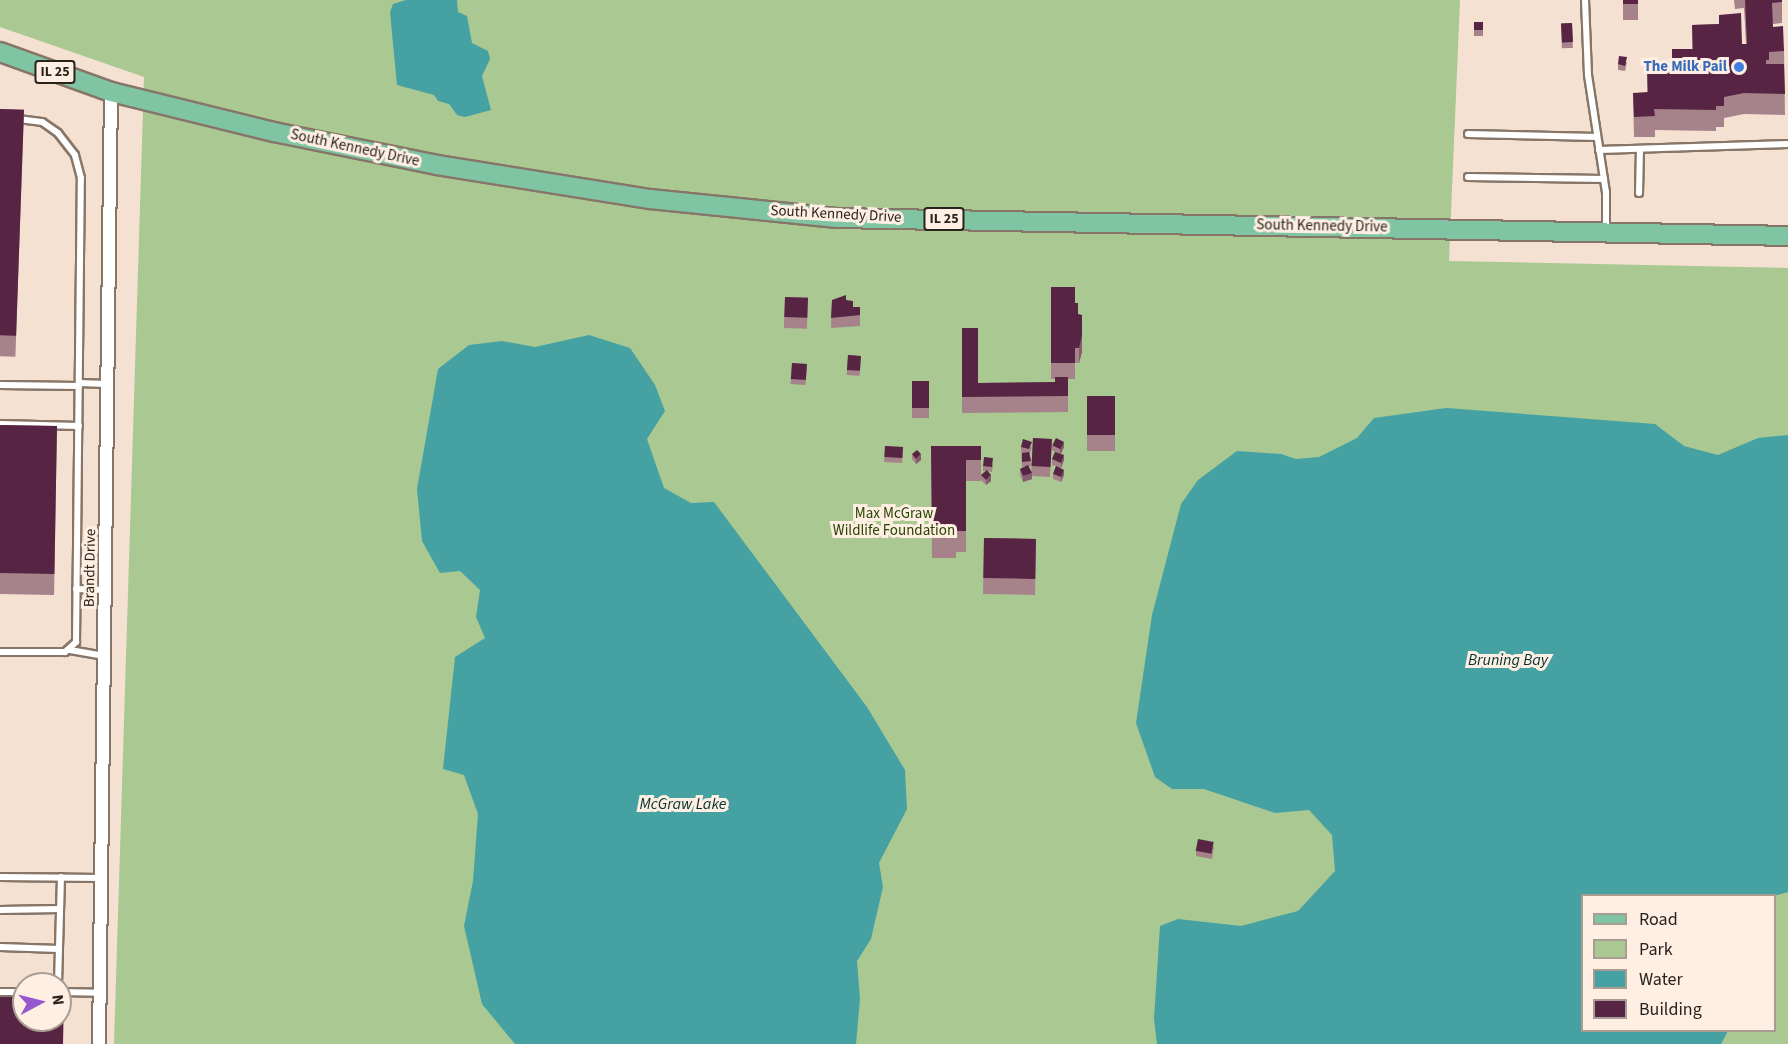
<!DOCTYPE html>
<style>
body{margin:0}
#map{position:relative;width:1788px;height:1044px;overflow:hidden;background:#f4e1d1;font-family:"Source Sans 3",sans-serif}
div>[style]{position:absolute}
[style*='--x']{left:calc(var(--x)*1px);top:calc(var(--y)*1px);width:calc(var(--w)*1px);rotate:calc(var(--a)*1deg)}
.green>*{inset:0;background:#a9c892}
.water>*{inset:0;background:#45a1a2}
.roads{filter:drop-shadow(2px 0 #877668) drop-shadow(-2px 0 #877668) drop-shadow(0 2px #877668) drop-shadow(0 -2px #877668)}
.service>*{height:6px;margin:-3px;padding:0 3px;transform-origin:3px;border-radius:3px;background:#fff}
.minor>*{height:12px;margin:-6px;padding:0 6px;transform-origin:6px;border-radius:6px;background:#fff}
.primary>*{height:18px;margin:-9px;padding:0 9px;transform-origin:9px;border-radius:9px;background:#7fc5a4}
.wall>*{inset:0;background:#a6828a;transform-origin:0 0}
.shaded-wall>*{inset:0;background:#865d6e}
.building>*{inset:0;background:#572443;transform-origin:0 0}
.dots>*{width:16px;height:16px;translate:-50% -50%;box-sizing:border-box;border:3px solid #feefe2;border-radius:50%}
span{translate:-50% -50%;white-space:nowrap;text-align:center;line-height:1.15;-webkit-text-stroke:6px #feefe2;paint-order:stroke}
.shield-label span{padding:2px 4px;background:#feefe2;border:2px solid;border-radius:4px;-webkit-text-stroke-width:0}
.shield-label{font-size:14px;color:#2a231d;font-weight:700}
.shop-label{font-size:15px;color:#366cbe;font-weight:700}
.right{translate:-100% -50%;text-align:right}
.street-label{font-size:15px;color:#2a231d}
.park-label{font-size:15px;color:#274404}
.water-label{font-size:16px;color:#043233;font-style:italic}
.legend{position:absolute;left:1581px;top:894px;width:195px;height:138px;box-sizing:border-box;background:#feefe2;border:2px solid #a99d93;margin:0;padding:8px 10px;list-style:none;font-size:18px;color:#2a231d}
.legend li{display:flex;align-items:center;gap:12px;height:30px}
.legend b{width:30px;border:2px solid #a99d93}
.north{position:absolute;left:12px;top:972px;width:60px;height:60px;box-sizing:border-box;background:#feefe2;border:2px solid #a99d93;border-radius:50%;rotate:83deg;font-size:16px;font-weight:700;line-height:24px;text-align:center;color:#2a231d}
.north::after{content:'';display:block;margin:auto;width:21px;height:27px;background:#9658cf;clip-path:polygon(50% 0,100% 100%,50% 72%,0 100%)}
</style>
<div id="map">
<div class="green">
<div style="clip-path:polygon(evenodd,0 0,1460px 0,1449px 261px,1788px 268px,1788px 1044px,114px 1044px,144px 77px,0 27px,0 0,1582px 896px,1774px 896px,1774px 1030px,1582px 1030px,1582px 896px)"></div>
</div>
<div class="water">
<div style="clip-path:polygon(406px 0,457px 0,458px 12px,467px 16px,472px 43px,488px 51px,490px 59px,482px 76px,491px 110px,465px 117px,457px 115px,449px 104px,438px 101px,434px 95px,397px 85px,390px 12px,393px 4px)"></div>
<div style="clip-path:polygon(589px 335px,630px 348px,655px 385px,665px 411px,647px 439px,664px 488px,691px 503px,714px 502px,867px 707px,905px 770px,907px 809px,879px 863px,883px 887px,871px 939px,857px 961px,860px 999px,856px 1044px,515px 1044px,482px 1004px,464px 926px,473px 881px,478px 814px,464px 775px,443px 769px,455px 657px,485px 638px,476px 617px,480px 590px,460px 571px,440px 573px,422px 541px,417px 489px,438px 369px,469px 345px,502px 341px,535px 347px)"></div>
<div style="clip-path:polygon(1446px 408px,1655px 424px,1684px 446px,1718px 455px,1758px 438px,1788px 435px,1788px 892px,1773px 896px,1582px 896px,1582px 1030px,1728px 1031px,1721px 1044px,1157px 1044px,1154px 1019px,1160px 926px,1178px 919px,1241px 926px,1298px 911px,1335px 871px,1332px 835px,1309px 810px,1275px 813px,1204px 789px,1172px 789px,1155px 777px,1136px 723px,1152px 615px,1181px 504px,1198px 480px,1237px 451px,1281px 454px,1296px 459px,1319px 457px,1357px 438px,1374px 418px)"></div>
</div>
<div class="roads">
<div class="service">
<div style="--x:1585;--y:0;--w:75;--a:87.7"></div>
<div style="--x:1588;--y:75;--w:118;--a:81.3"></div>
<div style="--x:1606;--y:192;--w:39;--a:90"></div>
<div style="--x:1468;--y:134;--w:129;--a:1.3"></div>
<div style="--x:1599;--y:150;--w:189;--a:-1.8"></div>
<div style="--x:1468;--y:177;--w:136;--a:0.8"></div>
<div style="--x:1639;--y:193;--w:44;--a:-88.7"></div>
<div style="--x:79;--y:383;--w:28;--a:2"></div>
<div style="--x:0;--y:385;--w:79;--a:0.7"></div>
<div style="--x:0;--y:424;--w:79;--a:1.5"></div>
<div style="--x:76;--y:589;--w:28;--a:2"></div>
<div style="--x:70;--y:650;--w:35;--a:10"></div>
<div style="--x:0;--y:652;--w:65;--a:0"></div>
<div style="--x:65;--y:652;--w:15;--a:-42"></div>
<div style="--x:76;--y:642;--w:464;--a:-89.4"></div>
<div style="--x:81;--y:178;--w:24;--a:-105"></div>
<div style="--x:75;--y:155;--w:28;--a:-128"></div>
<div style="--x:58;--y:133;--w:19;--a:-145"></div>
<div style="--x:42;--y:122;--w:25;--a:-173"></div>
<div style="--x:0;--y:877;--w:101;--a:0.6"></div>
<div style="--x:0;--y:910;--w:60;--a:-1"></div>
<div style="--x:0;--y:947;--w:59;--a:1.9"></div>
<div style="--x:58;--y:984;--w:107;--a:-88.4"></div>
<div style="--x:0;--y:992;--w:24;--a:0"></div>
<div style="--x:60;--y:992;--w:39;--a:1"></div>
</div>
<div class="minor">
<div style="--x:99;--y:1044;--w:952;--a:-89.28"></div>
</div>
<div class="primary">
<div style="--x:0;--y:52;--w:118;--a:19.8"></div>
<div style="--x:111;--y:92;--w:168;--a:13.8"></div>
<div style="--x:274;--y:132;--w:166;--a:11.4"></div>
<div style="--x:437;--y:165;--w:216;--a:9.1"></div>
<div style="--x:650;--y:199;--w:188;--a:5.8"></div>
<div style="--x:837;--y:218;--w:951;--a:1.08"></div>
</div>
</div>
<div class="wall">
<div style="left:1623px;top:0;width:15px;height:20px"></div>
<div style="clip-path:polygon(1734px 0,1782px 0,1782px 23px,1773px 24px,1773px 27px,1784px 51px,1785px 115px,1744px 114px,1724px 118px,1724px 127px,1716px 127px,1716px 131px,1655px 130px,1655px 137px,1634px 137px,1633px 93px,1647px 93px,1647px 68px,1672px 67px,1672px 49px,1692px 49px,1692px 25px,1719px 24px,1719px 15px,1742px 44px,1746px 44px,1744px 8px,1735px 9px)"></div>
<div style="left:1474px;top:22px;width:9px;height:14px"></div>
<div style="left:1572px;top:23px;width:25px;height:11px;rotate:88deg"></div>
<div style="clip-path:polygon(1627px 62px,1625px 71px,1618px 70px,1618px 64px)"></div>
<div style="left:0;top:109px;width:24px;height:247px;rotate:2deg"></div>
<div style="clip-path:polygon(1051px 287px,1075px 303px,1078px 314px,1082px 352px,1079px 363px,1075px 363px,1075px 379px,1068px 379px,1068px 412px,962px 413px,962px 328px,978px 383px,1055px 382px,1055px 379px,1051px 379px)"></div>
<div style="left:785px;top:297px;width:23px;height:31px;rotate:2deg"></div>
<div style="clip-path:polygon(832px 300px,846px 300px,853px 307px,860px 307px,860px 326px,831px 328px)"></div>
<div style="left:848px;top:355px;width:13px;height:20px;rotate:4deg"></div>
<div style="left:792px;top:363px;width:15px;height:21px;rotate:4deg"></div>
<div style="left:912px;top:381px;width:17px;height:37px"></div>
<div style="left:1087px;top:396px;width:28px;height:55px"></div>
<div style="left:0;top:425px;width:57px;height:169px;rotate:1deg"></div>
<div style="left:1033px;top:438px;width:19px;height:38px;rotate:3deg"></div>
<div style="clip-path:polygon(1052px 445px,1064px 447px,1061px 454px,1064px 460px,1061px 468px,1064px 475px,1061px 482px,1053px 479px,1053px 474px,1056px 466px,1052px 465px,1052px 459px,1055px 452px,1052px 450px)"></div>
<div style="left:885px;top:446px;width:18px;height:16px;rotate:3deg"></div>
<div style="clip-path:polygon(931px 446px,981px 446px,981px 481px,966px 481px,966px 552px,956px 552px,956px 558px,932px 558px)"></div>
<div style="clip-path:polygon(1021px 447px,1032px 447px,1030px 453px,1031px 466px,1029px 466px,1032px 479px,1023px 482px,1020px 475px,1020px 469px,1026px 466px,1022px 467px)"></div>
<div style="clip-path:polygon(912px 454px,921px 460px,916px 464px,912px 459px)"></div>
<div style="clip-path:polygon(993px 464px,992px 472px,988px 471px,991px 481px,986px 485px,981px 480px,981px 475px,986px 471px,983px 471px,983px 466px)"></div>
<div style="left:984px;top:538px;width:52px;height:56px;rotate:1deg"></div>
<div style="clip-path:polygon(1214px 847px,1212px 859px,1196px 856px,1196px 851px)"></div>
</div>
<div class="shaded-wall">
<div style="clip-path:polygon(1082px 336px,1082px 352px,1079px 363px,1079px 348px)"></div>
<div style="clip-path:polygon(1064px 442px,1064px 447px,1060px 455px,1060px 449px)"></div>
<div style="clip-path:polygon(921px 454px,921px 460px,916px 464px,916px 459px)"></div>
<div style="clip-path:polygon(1064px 455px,1064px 460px,1061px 468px,1061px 463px)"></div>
<div style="clip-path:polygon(1064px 470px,1064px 475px,1061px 482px,1061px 477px)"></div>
<div style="clip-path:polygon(1032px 473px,1032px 479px,1023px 482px,1023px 476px)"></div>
<div style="clip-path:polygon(991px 475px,991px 481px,986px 485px,986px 480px)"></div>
</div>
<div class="building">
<div style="left:1623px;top:0;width:15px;height:4px"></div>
<div style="clip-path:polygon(1745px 0,1782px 0,1782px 2px,1772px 3px,1773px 27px,1783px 26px,1784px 51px,1769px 52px,1769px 60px,1766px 60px,1766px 64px,1784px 64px,1785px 94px,1744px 93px,1724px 97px,1724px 106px,1716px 106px,1716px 110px,1654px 109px,1655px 116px,1634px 117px,1633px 93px,1648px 92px,1647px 68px,1672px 67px,1672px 49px,1693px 49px,1692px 25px,1719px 24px,1719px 15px,1741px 13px,1742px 44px,1747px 44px)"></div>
<div style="left:1474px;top:22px;width:9px;height:8px"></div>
<div style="left:1572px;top:23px;width:19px;height:11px;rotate:87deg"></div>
<div style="clip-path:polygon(1619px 56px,1627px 57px,1625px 66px,1618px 64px)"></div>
<div style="left:0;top:109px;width:24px;height:226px;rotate:2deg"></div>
<div style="clip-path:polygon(1051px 287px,1075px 287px,1075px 303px,1078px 303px,1078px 314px,1082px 315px,1082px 336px,1079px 348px,1075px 348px,1075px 363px,1051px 363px)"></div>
<div style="clip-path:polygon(846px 295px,846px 300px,853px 301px,853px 307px,860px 307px,860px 315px,831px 318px,832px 300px)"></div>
<div style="left:785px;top:297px;width:23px;height:20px;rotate:2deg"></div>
<div style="clip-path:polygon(962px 328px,978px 328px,978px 383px,1055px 382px,1055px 377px,1068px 377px,1068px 396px,962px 397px)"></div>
<div style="left:848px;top:355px;width:13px;height:15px;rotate:4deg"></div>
<div style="left:792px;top:363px;width:15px;height:16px;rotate:4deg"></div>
<div style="left:912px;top:381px;width:17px;height:27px"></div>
<div style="left:1087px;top:396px;width:28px;height:39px"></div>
<div style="left:0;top:425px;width:57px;height:148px;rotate:1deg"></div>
<div style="left:1033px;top:438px;width:19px;height:28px;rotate:3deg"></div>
<div style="left:1056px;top:438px;width:9px;height:8px;rotate:27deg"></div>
<div style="clip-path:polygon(1023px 439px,1032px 442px,1029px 449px,1021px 447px)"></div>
<div style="left:885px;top:446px;width:18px;height:11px;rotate:3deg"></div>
<div style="clip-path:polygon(931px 446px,981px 446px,981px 460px,966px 460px,966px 531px,956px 531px,956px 537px,932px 537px)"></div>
<div style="clip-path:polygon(917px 450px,921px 454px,916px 459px,912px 454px)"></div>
<div style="clip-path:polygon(1029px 452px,1031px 461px,1022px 462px,1022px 453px)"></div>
<div style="clip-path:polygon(1055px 452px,1064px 455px,1061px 463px,1052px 459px)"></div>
<div style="left:984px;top:457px;width:9px;height:9px;rotate:6deg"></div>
<div style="clip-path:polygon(1028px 465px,1032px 473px,1023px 476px,1020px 469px)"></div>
<div style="clip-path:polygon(1056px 466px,1064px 470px,1061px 477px,1053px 474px)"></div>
<div style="clip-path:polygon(987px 470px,991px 475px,986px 480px,981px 475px)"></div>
<div style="left:984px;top:538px;width:52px;height:40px;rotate:1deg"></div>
<div style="left:1198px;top:839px;width:16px;height:12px;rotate:11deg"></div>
<div style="clip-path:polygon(0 997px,24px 997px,24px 1020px,60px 1020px,60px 997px,64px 997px,63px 1044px,0 1044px)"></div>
</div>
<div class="dots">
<div style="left:1739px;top:67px;background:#3f7fe0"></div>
</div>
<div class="shield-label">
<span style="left:55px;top:72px">IL 25</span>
<span style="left:944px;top:219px">IL 25</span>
</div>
<div class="shop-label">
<span class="right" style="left:1727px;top:67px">The Milk Pail</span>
</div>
<div class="street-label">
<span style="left:355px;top:148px;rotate:12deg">South Kennedy Drive</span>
<span style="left:836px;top:214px;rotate:3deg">South Kennedy Drive</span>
<span style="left:1322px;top:226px;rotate:1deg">South Kennedy Drive</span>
<span style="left:90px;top:568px;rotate:-89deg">Brandt Drive</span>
</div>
<div class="park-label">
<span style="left:894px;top:522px">Max McGraw<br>Wildlife Foundation</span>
</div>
<div class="water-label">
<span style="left:1508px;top:660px">Bruning Bay</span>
<span style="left:683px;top:804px">McGraw Lake</span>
</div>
<ul class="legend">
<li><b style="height:8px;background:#7fc5a4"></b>Road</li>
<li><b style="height:16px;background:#a9c892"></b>Park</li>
<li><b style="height:16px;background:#45a1a2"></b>Water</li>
<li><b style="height:16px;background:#572443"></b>Building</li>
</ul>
<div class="north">N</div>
</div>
